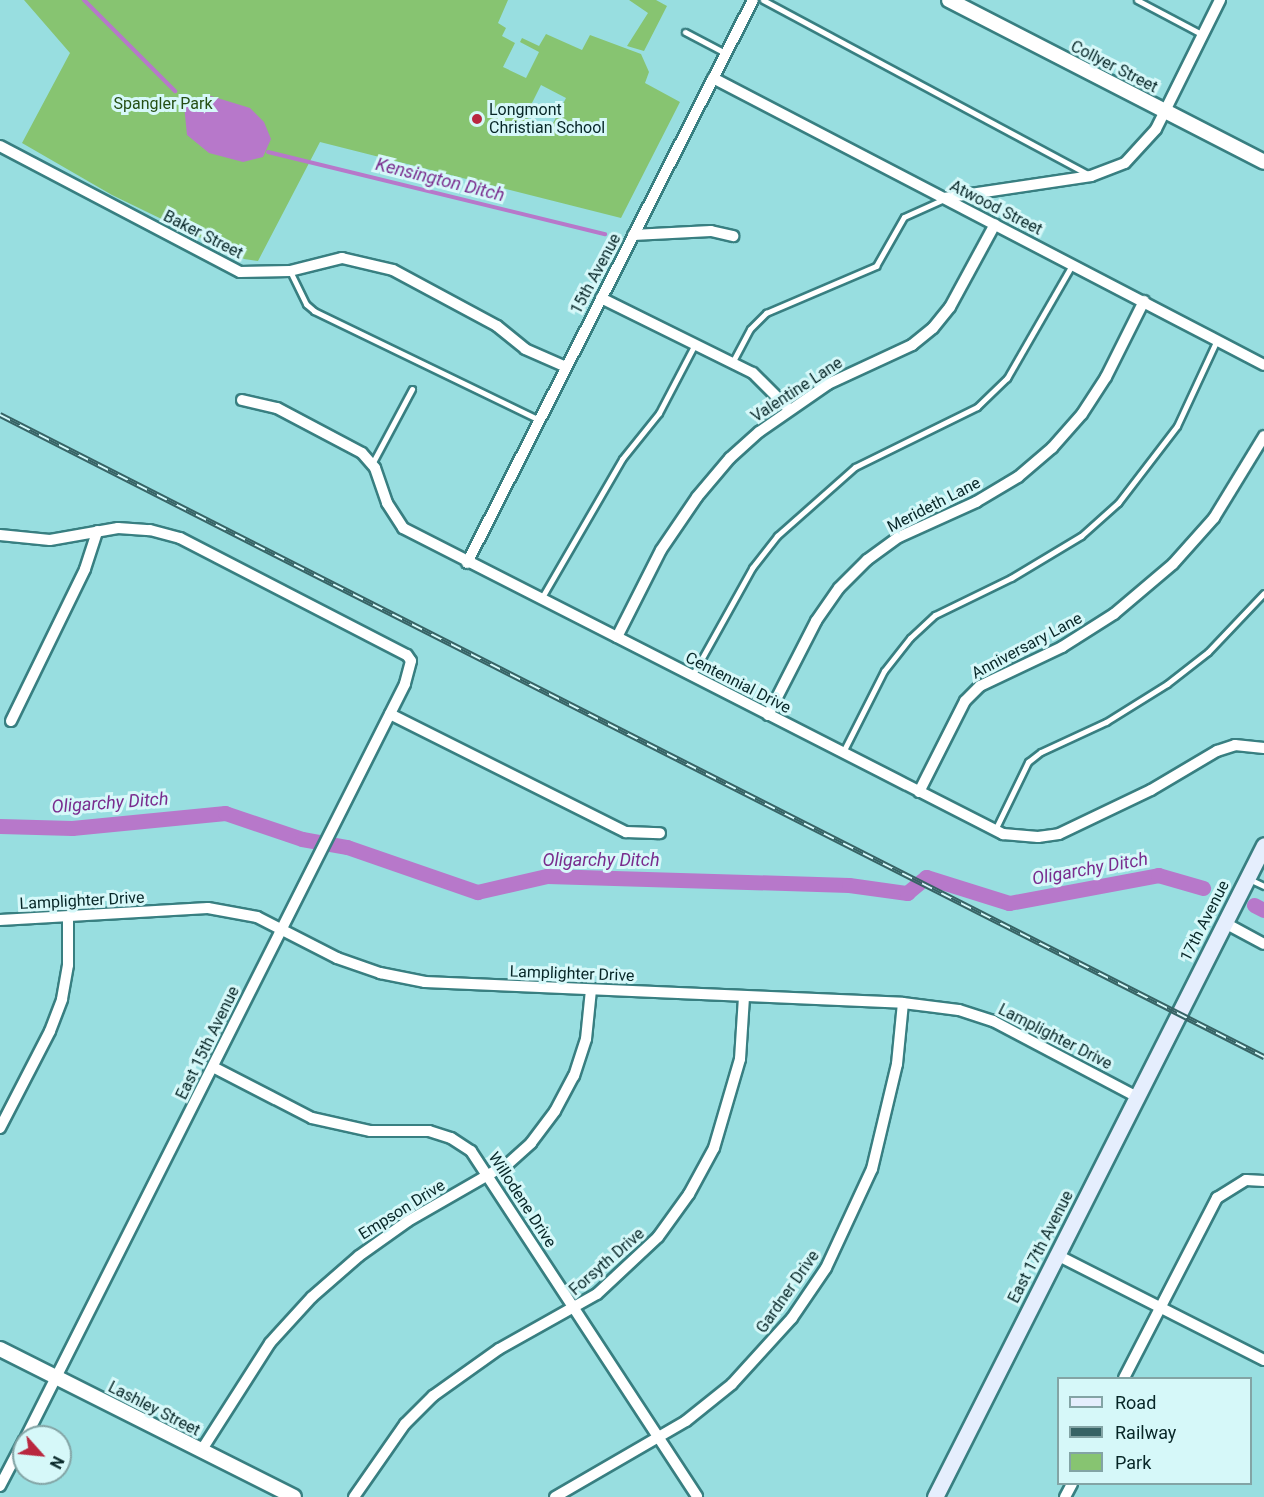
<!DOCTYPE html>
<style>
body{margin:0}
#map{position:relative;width:1264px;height:1497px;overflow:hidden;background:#98dee0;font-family:Roboto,sans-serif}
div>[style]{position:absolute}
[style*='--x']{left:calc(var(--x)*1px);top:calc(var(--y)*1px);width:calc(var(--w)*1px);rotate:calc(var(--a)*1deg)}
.green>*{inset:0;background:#87c471}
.water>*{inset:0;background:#b778ca}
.stream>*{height:4px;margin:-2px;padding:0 2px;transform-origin:2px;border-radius:2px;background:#b778ca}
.canal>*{height:15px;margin:-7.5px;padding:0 7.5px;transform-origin:7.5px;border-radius:7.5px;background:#b778ca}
.roads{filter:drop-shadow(2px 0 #387f81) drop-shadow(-2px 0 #387f81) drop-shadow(0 2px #387f81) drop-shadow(0 -2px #387f81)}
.service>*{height:5px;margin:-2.5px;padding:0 2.5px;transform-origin:2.5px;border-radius:2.5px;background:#fff}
.minor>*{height:10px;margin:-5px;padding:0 5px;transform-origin:5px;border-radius:5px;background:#fff}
.tertiary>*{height:14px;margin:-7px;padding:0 7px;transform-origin:7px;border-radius:7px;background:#fff}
.secondary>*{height:15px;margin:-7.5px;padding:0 7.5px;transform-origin:7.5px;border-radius:7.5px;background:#e5eefd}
.rail>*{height:6px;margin-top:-3px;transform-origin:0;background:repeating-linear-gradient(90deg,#d6f8f9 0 11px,#376365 0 22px);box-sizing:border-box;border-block:2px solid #376365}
.dots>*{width:16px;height:16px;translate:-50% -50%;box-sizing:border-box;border:3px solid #d6f8f9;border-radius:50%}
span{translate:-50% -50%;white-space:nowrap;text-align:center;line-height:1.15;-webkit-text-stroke:6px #d6f8f9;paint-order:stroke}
.street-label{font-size:16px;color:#072627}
.park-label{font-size:16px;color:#264f14}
.poi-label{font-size:16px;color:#072627}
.left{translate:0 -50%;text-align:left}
.water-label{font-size:18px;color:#792c8e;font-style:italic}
.legend{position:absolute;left:1057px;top:1377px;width:195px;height:108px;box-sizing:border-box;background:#d6f8f9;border:2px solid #83a4a5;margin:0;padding:8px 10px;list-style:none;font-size:18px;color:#072627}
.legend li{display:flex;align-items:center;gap:12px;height:30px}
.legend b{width:30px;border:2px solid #83a4a5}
.north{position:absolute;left:12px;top:1425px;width:60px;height:60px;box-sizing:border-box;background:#d6f8f9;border:2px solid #83a4a5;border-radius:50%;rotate:117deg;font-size:16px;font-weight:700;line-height:24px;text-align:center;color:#072627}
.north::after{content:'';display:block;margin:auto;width:21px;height:27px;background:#b9273f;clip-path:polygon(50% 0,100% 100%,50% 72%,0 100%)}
</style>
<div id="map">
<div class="green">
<div style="clip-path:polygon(evenodd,24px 0,508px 0,498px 23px,506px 28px,502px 36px,515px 43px,503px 67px,526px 78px,539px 52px,520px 42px,522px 38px,539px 46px,546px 34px,582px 50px,590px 35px,641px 54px,649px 72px,645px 83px,680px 102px,621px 218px,320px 142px,258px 261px,244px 259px,112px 195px,22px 143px,70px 53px,24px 0,541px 85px,566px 98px,550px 129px,525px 117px,541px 85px)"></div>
<div style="clip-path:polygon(629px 0,656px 0,667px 6px,644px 51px,627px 46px,648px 13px)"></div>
</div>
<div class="water">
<div style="clip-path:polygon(211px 96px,250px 108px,264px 122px,271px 139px,263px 157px,243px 162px,209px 153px,187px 135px,184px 105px)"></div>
</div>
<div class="stream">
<div style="--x:84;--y:0;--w:129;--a:45"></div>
<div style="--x:268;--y:152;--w:347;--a:13.7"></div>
</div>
<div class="canal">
<div style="--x:0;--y:826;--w:72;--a:1.6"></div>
<div style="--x:72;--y:828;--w:154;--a:-5.6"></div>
<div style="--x:225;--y:813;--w:81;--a:18.7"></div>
<div style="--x:302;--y:839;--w:46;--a:10.1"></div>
<div style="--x:347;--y:847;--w:138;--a:19.1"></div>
<div style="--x:477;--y:892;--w:72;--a:-12.9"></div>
<div style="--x:547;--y:876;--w:302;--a:1.7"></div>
<div style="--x:849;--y:885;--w:59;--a:7.9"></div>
<div style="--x:907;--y:893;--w:25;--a:-40"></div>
<div style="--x:926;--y:877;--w:87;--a:17.4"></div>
<div style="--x:1009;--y:903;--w:152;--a:-10.6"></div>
<div style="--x:1158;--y:875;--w:47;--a:16.1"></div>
<div style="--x:1254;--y:905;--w:11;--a:27"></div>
</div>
<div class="roads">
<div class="service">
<div style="--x:763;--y:0;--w:370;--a:28.2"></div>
<div style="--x:1137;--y:0;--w:75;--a:27.9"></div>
<div style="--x:685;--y:32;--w:45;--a:27.7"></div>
<div style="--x:290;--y:271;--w:37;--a:64"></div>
<div style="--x:306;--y:304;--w:11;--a:41"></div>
<div style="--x:314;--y:311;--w:248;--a:25.8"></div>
<div style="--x:732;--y:363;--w:38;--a:-62"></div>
<div style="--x:750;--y:329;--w:23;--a:-45"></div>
<div style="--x:766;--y:313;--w:120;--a:-23.1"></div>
<div style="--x:876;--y:266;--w:56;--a:-60.3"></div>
<div style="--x:904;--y:217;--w:44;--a:-24.2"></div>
<div style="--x:372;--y:464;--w:85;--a:-61.9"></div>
<div style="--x:541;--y:599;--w:162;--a:-59.9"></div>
<div style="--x:622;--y:459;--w:59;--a:-51.2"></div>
<div style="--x:659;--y:413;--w:78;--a:-62.4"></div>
<div style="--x:692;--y:676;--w:124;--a:-60.9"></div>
<div style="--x:752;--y:568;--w:41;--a:-52"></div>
<div style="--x:777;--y:536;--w:104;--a:-41.5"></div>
<div style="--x:855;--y:467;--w:136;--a:-26.2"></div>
<div style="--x:977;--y:407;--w:42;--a:-44"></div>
<div style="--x:1007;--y:378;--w:130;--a:-60.1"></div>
<div style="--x:843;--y:752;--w:91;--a:-63.2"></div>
<div style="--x:884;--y:671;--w:42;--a:-51.8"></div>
<div style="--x:910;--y:638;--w:34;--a:-43"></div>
<div style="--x:935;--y:615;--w:85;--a:-26"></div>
<div style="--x:1011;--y:578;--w:82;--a:-31"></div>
<div style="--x:1081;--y:536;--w:50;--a:-41.7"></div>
<div style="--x:1118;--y:503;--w:97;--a:-52.5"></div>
<div style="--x:1177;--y:426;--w:95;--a:-65.1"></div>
<div style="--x:995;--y:830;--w:76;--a:-64.1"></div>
<div style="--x:1028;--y:762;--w:16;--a:-38"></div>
<div style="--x:1041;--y:752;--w:72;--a:-24.8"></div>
<div style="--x:1106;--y:722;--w:72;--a:-31.9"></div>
<div style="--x:1167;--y:684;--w:52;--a:-38"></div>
<div style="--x:1208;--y:652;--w:81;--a:-46.5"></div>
<div style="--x:1249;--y:879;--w:17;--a:25"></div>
</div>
<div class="minor">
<div style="--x:713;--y:78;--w:621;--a:27.51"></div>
<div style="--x:0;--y:146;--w:271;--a:27.7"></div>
<div style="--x:240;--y:272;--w:50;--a:-1.1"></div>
<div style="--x:290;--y:271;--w:54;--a:-14"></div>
<div style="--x:342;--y:258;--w:52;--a:13.2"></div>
<div style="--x:393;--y:270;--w:118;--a:28.3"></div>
<div style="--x:497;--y:326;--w:36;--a:39"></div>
<div style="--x:525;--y:349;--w:43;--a:23.6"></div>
<div style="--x:944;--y:198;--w:149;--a:-8.5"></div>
<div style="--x:1091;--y:176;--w:36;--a:-21"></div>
<div style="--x:1125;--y:163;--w:46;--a:-47.6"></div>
<div style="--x:1156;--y:129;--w:144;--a:-63.6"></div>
<div style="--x:633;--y:235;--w:78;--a:-2.9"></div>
<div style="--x:711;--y:231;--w:23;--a:13"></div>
<div style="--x:601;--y:298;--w:169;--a:26.3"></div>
<div style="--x:753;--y:373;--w:51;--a:45"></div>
<div style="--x:242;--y:400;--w:36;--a:13"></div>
<div style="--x:277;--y:408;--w:96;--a:27.9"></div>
<div style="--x:362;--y:453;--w:20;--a:49"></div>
<div style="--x:375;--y:468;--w:37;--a:71"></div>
<div style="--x:387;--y:503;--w:30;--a:57"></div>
<div style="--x:403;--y:528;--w:674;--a:27.02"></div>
<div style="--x:1003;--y:834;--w:35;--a:5"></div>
<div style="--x:1038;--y:837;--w:21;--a:-8"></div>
<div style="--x:1059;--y:834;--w:102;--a:-25.6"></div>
<div style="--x:1151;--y:790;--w:77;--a:-30.6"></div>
<div style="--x:1217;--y:751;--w:19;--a:-18"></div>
<div style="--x:1235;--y:745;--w:29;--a:6"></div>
<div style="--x:0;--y:535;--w:50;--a:5.7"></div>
<div style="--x:50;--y:540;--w:69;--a:-10"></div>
<div style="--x:118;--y:528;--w:32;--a:4"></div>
<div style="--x:150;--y:530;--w:31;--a:15"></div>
<div style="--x:180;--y:538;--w:255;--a:27.3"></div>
<div style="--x:407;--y:655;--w:7;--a:56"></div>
<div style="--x:411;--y:661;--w:24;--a:105"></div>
<div style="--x:405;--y:684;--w:843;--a:116.72"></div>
<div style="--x:467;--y:563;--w:631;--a:-63.07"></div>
<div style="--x:617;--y:637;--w:97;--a:-63.2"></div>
<div style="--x:661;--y:550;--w:64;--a:-55.8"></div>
<div style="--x:697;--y:497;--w:51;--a:-49.8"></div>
<div style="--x:730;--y:458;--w:39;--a:-42"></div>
<div style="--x:759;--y:432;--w:84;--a:-34.8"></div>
<div style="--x:828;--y:384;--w:93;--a:-24.9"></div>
<div style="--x:912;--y:345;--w:27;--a:-39"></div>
<div style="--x:933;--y:328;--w:27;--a:-51"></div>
<div style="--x:950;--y:307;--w:94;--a:-61.5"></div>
<div style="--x:390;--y:714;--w:264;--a:26.6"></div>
<div style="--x:626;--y:832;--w:34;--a:2"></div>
<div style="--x:768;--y:715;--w:106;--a:-62.9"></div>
<div style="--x:816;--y:621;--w:40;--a:-55.1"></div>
<div style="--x:839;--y:588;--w:40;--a:-45"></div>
<div style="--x:867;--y:560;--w:39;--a:-36"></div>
<div style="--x:899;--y:537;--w:85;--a:-24.4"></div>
<div style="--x:976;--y:502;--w:49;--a:-30.8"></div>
<div style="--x:1018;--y:477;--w:45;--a:-40.5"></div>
<div style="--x:1052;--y:448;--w:45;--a:-48.6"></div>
<div style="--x:1082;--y:414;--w:44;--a:-57"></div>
<div style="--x:1106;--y:377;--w:85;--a:-63.4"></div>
<div style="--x:11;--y:721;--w:169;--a:-64"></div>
<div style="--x:85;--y:569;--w:40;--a:-72"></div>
<div style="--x:919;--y:792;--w:102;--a:-63.2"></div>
<div style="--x:965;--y:701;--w:21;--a:-45"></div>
<div style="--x:980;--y:686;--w:91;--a:-25.4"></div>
<div style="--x:1062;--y:647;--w:62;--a:-32.4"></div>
<div style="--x:1114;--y:614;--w:77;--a:-40.3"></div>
<div style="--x:1173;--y:564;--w:62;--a:-48.3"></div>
<div style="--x:1214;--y:518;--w:96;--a:-58.6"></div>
<div style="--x:0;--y:920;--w:208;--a:-3.3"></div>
<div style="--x:208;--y:908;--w:50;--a:10.4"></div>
<div style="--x:257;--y:917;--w:90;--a:27.1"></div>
<div style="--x:337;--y:958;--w:46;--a:19.2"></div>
<div style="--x:380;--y:973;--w:46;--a:11.3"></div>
<div style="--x:425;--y:982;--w:478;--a:2.5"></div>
<div style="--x:903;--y:1003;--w:56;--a:7.1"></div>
<div style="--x:959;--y:1010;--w:36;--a:18"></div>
<div style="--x:993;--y:1021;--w:163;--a:27.8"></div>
<div style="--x:1225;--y:923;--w:44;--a:28.3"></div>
<div style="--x:213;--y:1067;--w:111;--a:27.3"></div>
<div style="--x:312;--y:1118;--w:59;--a:12.6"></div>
<div style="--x:370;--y:1131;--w:59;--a:0"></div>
<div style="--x:429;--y:1131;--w:23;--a:18"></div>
<div style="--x:451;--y:1138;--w:24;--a:33"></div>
<div style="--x:471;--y:1151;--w:413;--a:56.8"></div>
<div style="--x:0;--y:1128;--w:109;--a:-62.7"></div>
<div style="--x:50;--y:1031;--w:34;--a:-69"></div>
<div style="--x:62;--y:999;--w:35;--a:-80"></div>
<div style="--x:68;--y:965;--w:46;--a:-90"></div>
<div style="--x:1057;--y:1255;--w:232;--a:26.9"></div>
<div style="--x:1124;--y:1378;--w:203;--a:-62.7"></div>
<div style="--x:1217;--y:1198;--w:34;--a:-32"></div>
<div style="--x:1246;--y:1180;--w:18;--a:3"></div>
<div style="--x:201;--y:1451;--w:128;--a:-57.4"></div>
<div style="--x:270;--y:1343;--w:62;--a:-47.6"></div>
<div style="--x:312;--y:1297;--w:62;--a:-41.1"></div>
<div style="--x:359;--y:1256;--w:60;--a:-35.5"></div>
<div style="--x:408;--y:1221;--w:116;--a:-29.9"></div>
<div style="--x:509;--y:1163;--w:30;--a:-42"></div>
<div style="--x:531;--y:1143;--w:40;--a:-53"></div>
<div style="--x:555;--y:1111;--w:40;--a:-62"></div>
<div style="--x:574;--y:1076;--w:39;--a:-72"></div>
<div style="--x:586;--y:1039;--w:49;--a:-84.2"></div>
<div style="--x:0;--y:1486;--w:52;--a:-62.4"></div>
<div style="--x:354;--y:1497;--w:89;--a:-55.1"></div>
<div style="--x:405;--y:1424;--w:40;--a:-45"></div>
<div style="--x:433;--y:1396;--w:81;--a:-35.5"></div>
<div style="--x:499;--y:1349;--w:112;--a:-29.3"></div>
<div style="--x:597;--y:1294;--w:83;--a:-43.1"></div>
<div style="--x:658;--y:1237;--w:53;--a:-54.2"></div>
<div style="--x:689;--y:1194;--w:52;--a:-61.5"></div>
<div style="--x:714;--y:1148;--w:93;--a:-73.7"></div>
<div style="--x:740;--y:1059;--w:62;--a:-86.3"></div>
<div style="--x:555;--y:1497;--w:151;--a:-30.1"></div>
<div style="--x:686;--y:1421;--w:59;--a:-38.8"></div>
<div style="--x:732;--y:1384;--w:89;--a:-47.7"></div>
<div style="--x:792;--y:1318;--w:60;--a:-55.8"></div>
<div style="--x:826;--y:1268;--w:109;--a:-65.1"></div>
<div style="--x:872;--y:1169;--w:108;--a:-76.6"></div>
<div style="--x:897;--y:1064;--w:61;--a:-84.4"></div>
<div style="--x:1065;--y:1497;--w:15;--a:-62"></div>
</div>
<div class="tertiary">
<div style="--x:949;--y:0;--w:354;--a:27.2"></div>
<div style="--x:0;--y:1349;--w:329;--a:26.7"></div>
</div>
<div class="secondary">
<div style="--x:935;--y:1497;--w:730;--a:-63.22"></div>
</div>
</div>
<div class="rail">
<div style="--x:0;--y:415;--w:1418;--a:26.93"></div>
</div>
<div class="dots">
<div style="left:477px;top:119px;background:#b9273f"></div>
</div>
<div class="street-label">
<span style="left:1114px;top:67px;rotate:27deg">Collyer Street</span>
<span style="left:996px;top:208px;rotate:27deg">Atwood Street</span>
<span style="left:203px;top:235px;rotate:27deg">Baker Street</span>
<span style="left:596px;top:274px;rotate:-62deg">15th Avenue</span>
<span style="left:797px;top:390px;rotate:-33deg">Valentine Lane</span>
<span style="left:934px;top:505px;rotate:-27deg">Merideth Lane</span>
<span style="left:1027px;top:646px;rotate:-28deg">Anniversary Lane</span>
<span style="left:738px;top:683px;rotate:27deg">Centennial Drive</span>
<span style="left:82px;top:901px;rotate:-3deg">Lamplighter Drive</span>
<span style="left:1205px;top:921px;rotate:-63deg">17th Avenue</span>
<span style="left:572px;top:974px;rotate:2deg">Lamplighter Drive</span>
<span style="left:1055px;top:1037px;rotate:27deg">Lamplighter Drive</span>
<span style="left:208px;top:1043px;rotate:-64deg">East 15th Avenue</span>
<span style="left:522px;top:1200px;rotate:57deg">Willodene Drive</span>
<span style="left:402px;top:1210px;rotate:-32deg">Empson Drive</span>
<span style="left:1041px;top:1247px;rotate:-63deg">East 17th Avenue</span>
<span style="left:607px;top:1262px;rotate:-41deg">Forsyth Drive</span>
<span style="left:788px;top:1292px;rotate:-55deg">Gardner Drive</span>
<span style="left:154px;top:1409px;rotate:27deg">Lashley Street</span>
</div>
<div class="park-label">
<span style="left:163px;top:104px">Spangler Park</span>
</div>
<div class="poi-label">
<span class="left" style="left:489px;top:119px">Longmont<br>Christian School</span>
</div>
<div class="water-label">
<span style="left:440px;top:180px;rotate:14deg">Kensington Ditch</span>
<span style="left:110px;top:803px;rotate:-4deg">Oligarchy Ditch</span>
<span style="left:601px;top:860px">Oligarchy Ditch</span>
<span style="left:1090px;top:869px;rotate:-10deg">Oligarchy Ditch</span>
</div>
<ul class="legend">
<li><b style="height:8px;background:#e5eefd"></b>Road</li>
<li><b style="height:8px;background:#376365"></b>Railway</li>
<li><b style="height:16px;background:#87c471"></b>Park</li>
</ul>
<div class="north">N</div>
</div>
